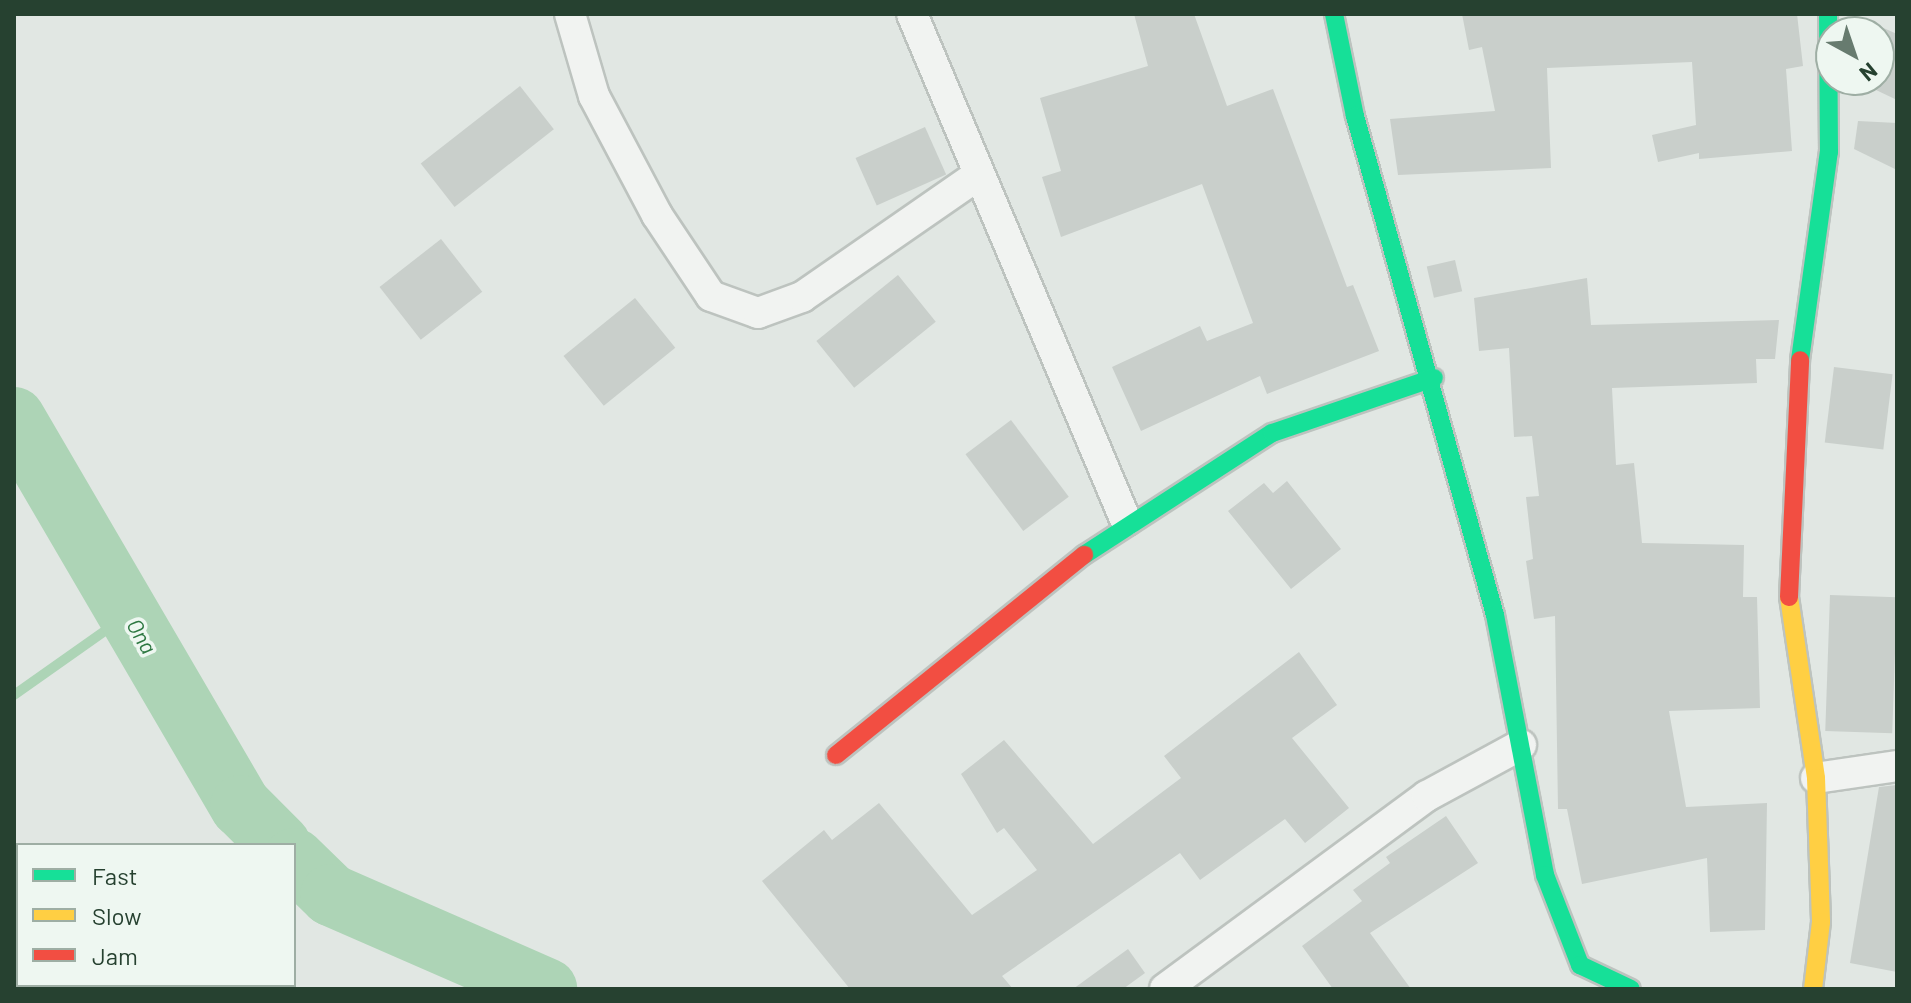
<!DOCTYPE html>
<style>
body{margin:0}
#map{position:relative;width:1911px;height:1003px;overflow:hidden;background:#e1e7e3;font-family:Barlow,sans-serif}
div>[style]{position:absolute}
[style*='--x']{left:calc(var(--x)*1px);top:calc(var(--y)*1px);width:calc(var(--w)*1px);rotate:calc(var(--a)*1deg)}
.stream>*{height:10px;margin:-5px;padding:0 5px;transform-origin:5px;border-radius:5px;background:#add4b6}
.river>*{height:62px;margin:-31px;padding:0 31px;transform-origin:31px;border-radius:31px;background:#add4b6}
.building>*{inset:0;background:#c9cfcb;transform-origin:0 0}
.roads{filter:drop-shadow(2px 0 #bdc3bf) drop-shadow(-2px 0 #bdc3bf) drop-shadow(0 2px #bdc3bf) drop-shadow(0 -2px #bdc3bf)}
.street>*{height:30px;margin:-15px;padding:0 15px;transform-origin:15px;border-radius:15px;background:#f1f3f1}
.fast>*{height:18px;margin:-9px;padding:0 9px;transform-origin:9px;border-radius:9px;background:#16e098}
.slow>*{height:18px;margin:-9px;padding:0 9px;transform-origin:9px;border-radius:9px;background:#ffcf43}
.jam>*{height:18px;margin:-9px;padding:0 9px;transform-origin:9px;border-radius:9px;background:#f24e42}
span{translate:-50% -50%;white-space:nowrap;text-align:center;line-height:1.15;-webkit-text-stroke:7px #eef7f1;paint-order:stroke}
.water-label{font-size:22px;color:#2e7842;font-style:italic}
.frame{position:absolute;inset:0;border:16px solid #264130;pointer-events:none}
.legend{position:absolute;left:16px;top:843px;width:280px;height:144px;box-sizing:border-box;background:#eef7f1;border:2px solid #9eaea4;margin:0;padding:10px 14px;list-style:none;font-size:24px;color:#264130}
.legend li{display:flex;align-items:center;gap:16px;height:40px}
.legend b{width:40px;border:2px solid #9eaea4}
.north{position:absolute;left:1815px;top:16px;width:80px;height:80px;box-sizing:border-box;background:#eef7f1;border:2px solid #9eaea4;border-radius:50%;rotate:140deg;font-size:22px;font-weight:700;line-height:32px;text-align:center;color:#264130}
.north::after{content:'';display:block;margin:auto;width:28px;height:36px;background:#677b6f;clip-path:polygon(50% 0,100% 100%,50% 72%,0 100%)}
</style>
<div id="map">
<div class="stream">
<div style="--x:14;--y:695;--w:141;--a:-35.2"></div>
</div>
<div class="river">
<div style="--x:14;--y:418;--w:450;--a:59.7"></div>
<div style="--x:241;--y:806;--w:55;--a:45"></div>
<div style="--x:294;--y:859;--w:52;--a:44.2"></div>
<div style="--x:331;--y:895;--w:235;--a:23.6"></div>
</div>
<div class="building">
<div style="clip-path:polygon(1134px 14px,1194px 14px,1227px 106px,1273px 89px,1347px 287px,1353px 285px,1379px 351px,1267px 394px,1260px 376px,1141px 431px,1112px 367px,1200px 326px,1207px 341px,1253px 323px,1202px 184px,1061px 237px,1042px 177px,1061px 171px,1040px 98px,1148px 66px)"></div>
<div style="clip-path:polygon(1462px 14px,1797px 14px,1803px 66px,1786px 69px,1792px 151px,1699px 159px,1699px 153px,1658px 162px,1652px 135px,1696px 125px,1692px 62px,1547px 68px,1551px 168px,1398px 175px,1390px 119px,1495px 111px,1482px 47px,1469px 50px)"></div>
<div style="clip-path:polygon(1870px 22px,1897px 34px,1897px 100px,1855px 80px,1879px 80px,1879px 32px,1866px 32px)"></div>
<div style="left:520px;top:86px;width:55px;height:126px;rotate:52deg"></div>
<div style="clip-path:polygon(1858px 121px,1897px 123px,1897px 170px,1854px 149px)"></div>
<div style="left:925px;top:127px;width:52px;height:76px;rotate:66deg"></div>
<div style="left:441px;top:239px;width:67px;height:78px;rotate:52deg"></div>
<div style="left:1455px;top:260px;width:32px;height:29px;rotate:77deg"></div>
<div style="left:898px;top:275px;width:60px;height:105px;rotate:51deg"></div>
<div style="clip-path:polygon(1587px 278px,1591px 325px,1779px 320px,1775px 359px,1756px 359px,1757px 383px,1612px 388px,1616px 465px,1634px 463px,1642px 543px,1744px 545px,1743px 597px,1757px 597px,1760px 708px,1669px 711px,1686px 807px,1767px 803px,1765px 930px,1710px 932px,1707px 858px,1582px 884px,1567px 809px,1558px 809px,1555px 616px,1534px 619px,1526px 561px,1533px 559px,1526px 497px,1539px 496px,1532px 436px,1514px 437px,1509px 348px,1479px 351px,1474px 298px)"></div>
<div style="left:635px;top:298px;width:64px;height:92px;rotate:51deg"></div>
<div style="left:1834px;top:367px;width:59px;height:76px;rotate:7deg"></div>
<div style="left:1011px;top:420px;width:96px;height:57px;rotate:53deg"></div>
<div style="clip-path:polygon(1287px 481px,1341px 549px,1291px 589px,1228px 511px,1264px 483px,1273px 493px)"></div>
<div style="left:1830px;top:595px;width:67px;height:136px;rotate:2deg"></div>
<div style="clip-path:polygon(1299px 652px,1337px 705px,1292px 738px,1349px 808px,1305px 843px,1285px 819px,1200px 880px,1180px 853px,1002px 976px,1013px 989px,850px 989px,762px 881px,824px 830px,832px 840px,879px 803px,972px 915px,1037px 870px,1004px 828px,997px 833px,961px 774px,1004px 740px,1093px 844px,1181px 778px,1164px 756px)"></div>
<div style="clip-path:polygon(1897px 785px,1897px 972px,1850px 963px,1879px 787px)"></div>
<div style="clip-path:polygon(1446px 816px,1478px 863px,1370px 933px,1411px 989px,1333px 989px,1302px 946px,1362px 901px,1353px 890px,1390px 863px,1386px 857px)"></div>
<div style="clip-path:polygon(1128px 949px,1145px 973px,1123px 989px,1073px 989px)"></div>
</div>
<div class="roads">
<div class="street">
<div style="--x:570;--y:14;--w:85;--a:73.7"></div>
<div style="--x:594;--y:96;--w:135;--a:62.1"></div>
<div style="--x:657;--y:215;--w:97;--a:56.3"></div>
<div style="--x:711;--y:296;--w:50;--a:19.9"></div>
<div style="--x:758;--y:313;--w:47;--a:-20"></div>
<div style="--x:802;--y:297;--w:214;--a:-34.7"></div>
<div style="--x:912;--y:14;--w:550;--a:67.12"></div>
<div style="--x:1816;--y:778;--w:82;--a:-8.4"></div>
<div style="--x:216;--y:989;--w:6;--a:-39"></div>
<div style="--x:1165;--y:989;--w:325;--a:-36.4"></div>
<div style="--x:1427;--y:796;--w:107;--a:-28.5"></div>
</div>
<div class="fast">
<div style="--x:1334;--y:14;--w:104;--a:78.4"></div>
<div style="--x:1355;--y:116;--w:518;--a:74.33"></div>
<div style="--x:1495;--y:615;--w:265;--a:79.1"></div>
<div style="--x:1545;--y:875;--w:97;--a:68.7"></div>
<div style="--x:1580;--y:965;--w:56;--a:25.2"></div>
<div style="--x:1800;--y:360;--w:210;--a:-82.1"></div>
<div style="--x:1829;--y:152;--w:138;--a:-90.4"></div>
<div style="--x:1084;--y:555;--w:224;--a:-33"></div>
<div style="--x:1272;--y:433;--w:171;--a:-18.8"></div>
</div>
<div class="slow">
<div style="--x:1789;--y:597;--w:183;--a:81.5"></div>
<div style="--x:1816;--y:778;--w:144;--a:88"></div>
<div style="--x:1821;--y:922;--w:67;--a:96.8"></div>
</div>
<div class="jam">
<div style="--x:1789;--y:597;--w:237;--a:-87.3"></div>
<div style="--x:836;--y:755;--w:319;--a:-38.9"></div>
</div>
</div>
<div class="water-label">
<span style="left:142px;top:636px;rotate:60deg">Ona</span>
</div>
<div class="frame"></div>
<ul class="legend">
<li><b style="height:10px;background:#16e098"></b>Fast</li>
<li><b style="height:10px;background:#ffcf43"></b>Slow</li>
<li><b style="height:10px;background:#f24e42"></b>Jam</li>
</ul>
<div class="north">N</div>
</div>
